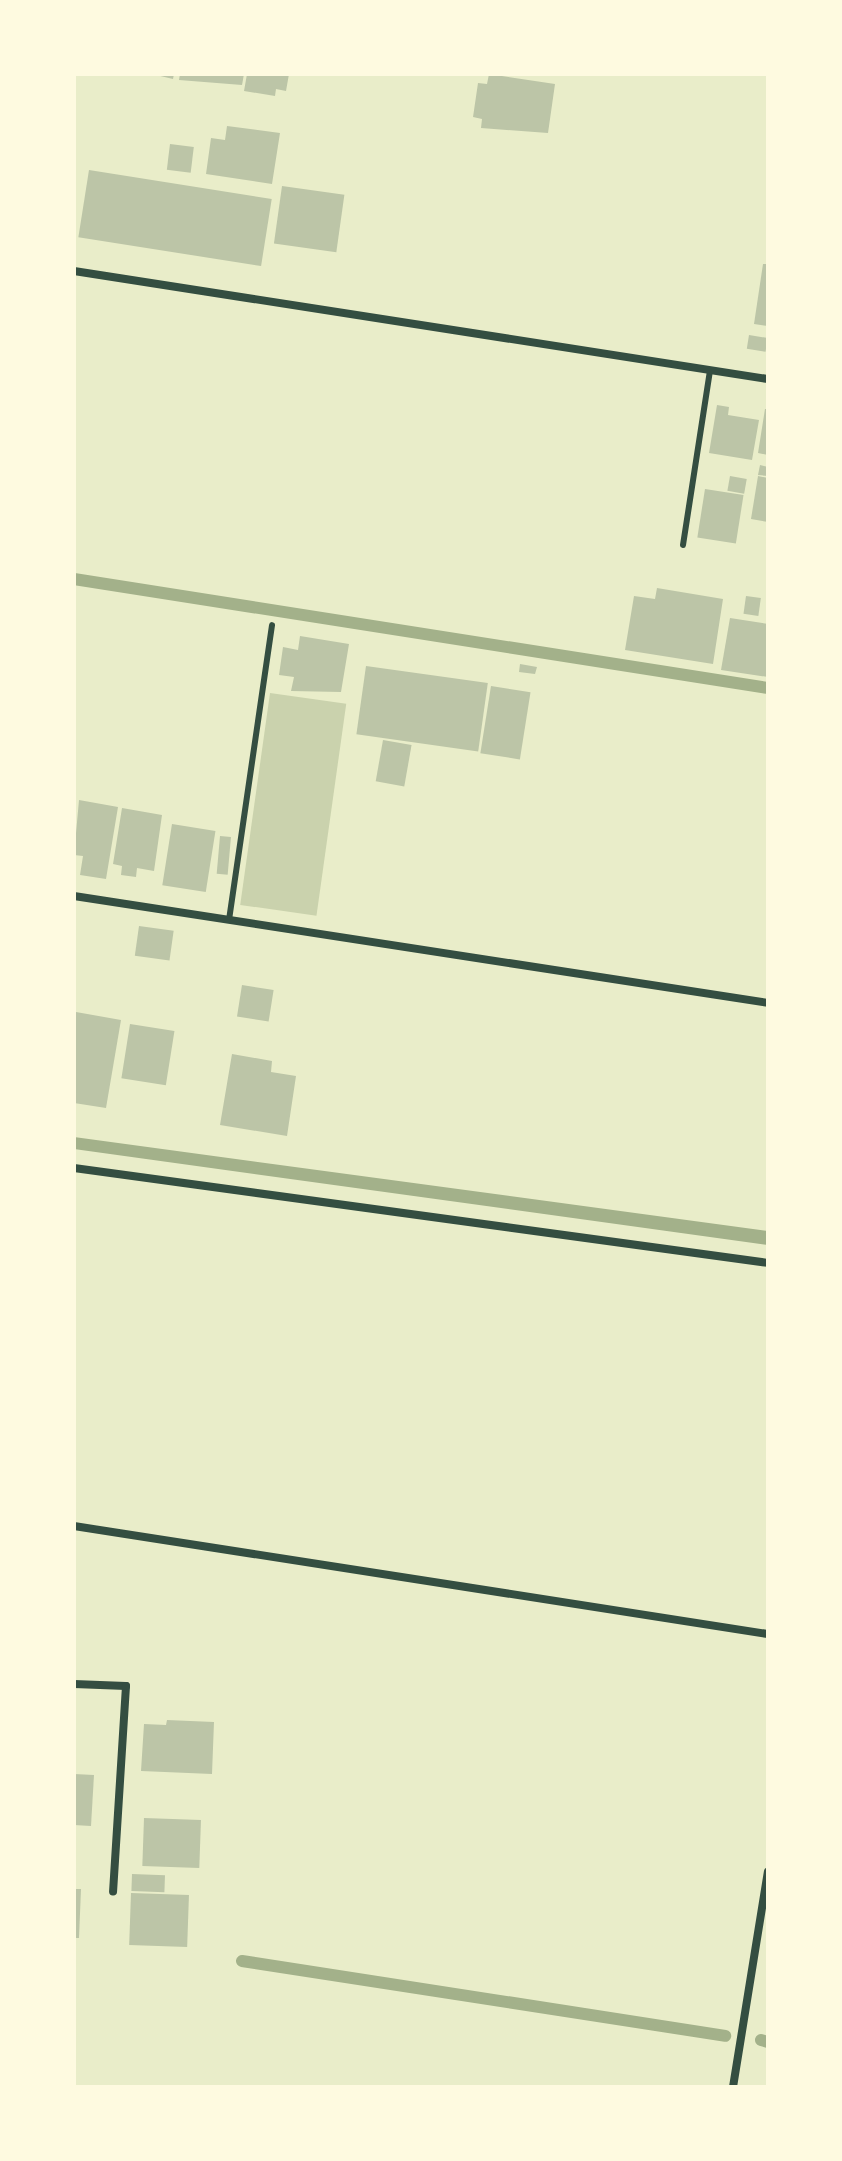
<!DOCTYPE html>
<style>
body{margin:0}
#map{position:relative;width:842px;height:2161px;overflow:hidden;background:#e9edc9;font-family:"Asap Condensed",sans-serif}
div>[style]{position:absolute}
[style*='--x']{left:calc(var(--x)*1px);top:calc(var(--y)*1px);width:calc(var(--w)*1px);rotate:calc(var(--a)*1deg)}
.green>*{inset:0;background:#cad2ad;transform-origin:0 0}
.water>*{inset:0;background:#a3b18a}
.stream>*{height:12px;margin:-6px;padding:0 6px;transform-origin:6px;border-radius:6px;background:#a3b18a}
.building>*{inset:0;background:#bcc5a7;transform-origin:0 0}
.service>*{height:6px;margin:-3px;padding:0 3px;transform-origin:3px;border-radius:3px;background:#344e41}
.minor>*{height:8px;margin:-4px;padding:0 4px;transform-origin:4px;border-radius:4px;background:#344e41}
span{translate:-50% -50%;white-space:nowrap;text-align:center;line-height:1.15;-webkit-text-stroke:7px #fefae0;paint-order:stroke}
.frame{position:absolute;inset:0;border:76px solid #fefae0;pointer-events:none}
</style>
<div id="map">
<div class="green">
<div style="left:270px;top:693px;width:77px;height:214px;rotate:8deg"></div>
</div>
<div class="water">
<div style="clip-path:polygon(74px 1137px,768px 1231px,768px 1245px,74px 1149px)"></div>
</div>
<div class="stream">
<div style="--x:74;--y:579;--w:703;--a:8.93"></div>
<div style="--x:242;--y:1961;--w:489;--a:8.8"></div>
<div style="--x:761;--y:2040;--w:7;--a:16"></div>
</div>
<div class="building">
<div style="clip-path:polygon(152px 74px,174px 74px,173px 79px)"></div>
<div style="clip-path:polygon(180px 74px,244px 74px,242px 85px,179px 80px)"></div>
<div style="clip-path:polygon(247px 74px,289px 74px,286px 91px,276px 89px,275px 96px,244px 91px)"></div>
<div style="clip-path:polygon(489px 74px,555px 84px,548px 133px,481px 128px,482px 119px,473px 117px,478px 83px,487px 84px)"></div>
<div style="clip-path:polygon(227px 126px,280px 133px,272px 184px,206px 174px,211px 138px,225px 140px)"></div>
<div style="left:170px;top:144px;width:24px;height:26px;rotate:7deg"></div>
<div style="left:89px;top:170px;width:185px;height:68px;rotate:9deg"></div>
<div style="left:282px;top:186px;width:63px;height:58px;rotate:8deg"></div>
<div style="clip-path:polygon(763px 264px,768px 264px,768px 326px,754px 324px)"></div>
<div style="left:749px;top:335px;width:19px;height:14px;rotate:9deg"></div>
<div style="clip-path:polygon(717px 405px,729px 407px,728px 415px,759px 420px,752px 460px,709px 453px)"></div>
<div style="clip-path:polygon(765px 409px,768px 409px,768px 455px,758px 453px)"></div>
<div style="clip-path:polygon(760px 465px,768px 467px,768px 476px,758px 475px)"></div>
<div style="left:730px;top:476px;width:17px;height:15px;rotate:10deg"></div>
<div style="clip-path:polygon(758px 476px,768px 478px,768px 522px,751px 519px)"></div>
<div style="left:705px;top:489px;width:39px;height:49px;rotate:9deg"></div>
<div style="clip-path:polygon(657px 588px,723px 599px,713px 664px,625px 650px,634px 596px,655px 599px)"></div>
<div style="left:746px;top:596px;width:15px;height:18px;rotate:8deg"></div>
<div style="clip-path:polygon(730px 618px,768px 624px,768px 677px,721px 670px)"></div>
<div style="clip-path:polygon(300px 636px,349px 644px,341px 692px,291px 691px,294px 677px,279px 675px,283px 647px,298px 650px)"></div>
<div style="clip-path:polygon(520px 664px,537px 667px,535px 674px,519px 672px)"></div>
<div style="left:366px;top:666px;width:123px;height:69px;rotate:8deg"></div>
<div style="left:491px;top:686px;width:40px;height:68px;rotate:9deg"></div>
<div style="left:383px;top:740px;width:29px;height:42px;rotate:10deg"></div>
<div style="clip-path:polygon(79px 800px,118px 807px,106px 879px,80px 875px,83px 856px,74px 855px)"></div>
<div style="clip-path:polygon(122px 808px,162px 815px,154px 871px,137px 868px,136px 877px,121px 875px,122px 866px,113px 864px)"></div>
<div style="left:172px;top:824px;width:44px;height:62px;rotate:9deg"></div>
<div style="left:220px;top:836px;width:11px;height:38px;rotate:5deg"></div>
<div style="left:139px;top:926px;width:35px;height:30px;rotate:8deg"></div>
<div style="left:242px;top:985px;width:32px;height:32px;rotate:9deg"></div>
<div style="clip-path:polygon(76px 1012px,121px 1020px,106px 1108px,74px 1103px)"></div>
<div style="left:130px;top:1024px;width:45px;height:55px;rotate:9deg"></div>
<div style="clip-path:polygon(232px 1054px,272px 1061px,271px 1072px,296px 1076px,287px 1136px,220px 1125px)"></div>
<div style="clip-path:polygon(167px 1720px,214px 1722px,212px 1774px,141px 1771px,144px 1724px,166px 1725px)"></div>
<div style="clip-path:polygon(74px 1774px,94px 1775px,91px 1826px,74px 1825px)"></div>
<div style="left:144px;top:1818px;width:57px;height:48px;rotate:2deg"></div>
<div style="left:132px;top:1874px;width:33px;height:17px;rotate:2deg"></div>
<div style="clip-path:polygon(74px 1889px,81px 1889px,79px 1938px,74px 1938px)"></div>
<div style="left:131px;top:1893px;width:58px;height:52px;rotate:2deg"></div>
</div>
<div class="service">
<div style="--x:683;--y:545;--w:177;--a:-81.2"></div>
<div style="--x:229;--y:920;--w:298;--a:-81.7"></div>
</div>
<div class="minor">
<div style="--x:74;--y:271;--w:702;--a:8.85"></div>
<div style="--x:74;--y:896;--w:702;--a:8.76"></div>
<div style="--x:74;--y:1168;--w:700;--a:7.79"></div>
<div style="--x:74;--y:1526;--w:702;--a:8.85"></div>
<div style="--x:74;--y:1684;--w:52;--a:2.2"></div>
<div style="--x:126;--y:1686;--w:206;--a:93.6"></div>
<div style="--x:733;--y:2087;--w:218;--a:-80.8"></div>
</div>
<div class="frame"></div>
</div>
